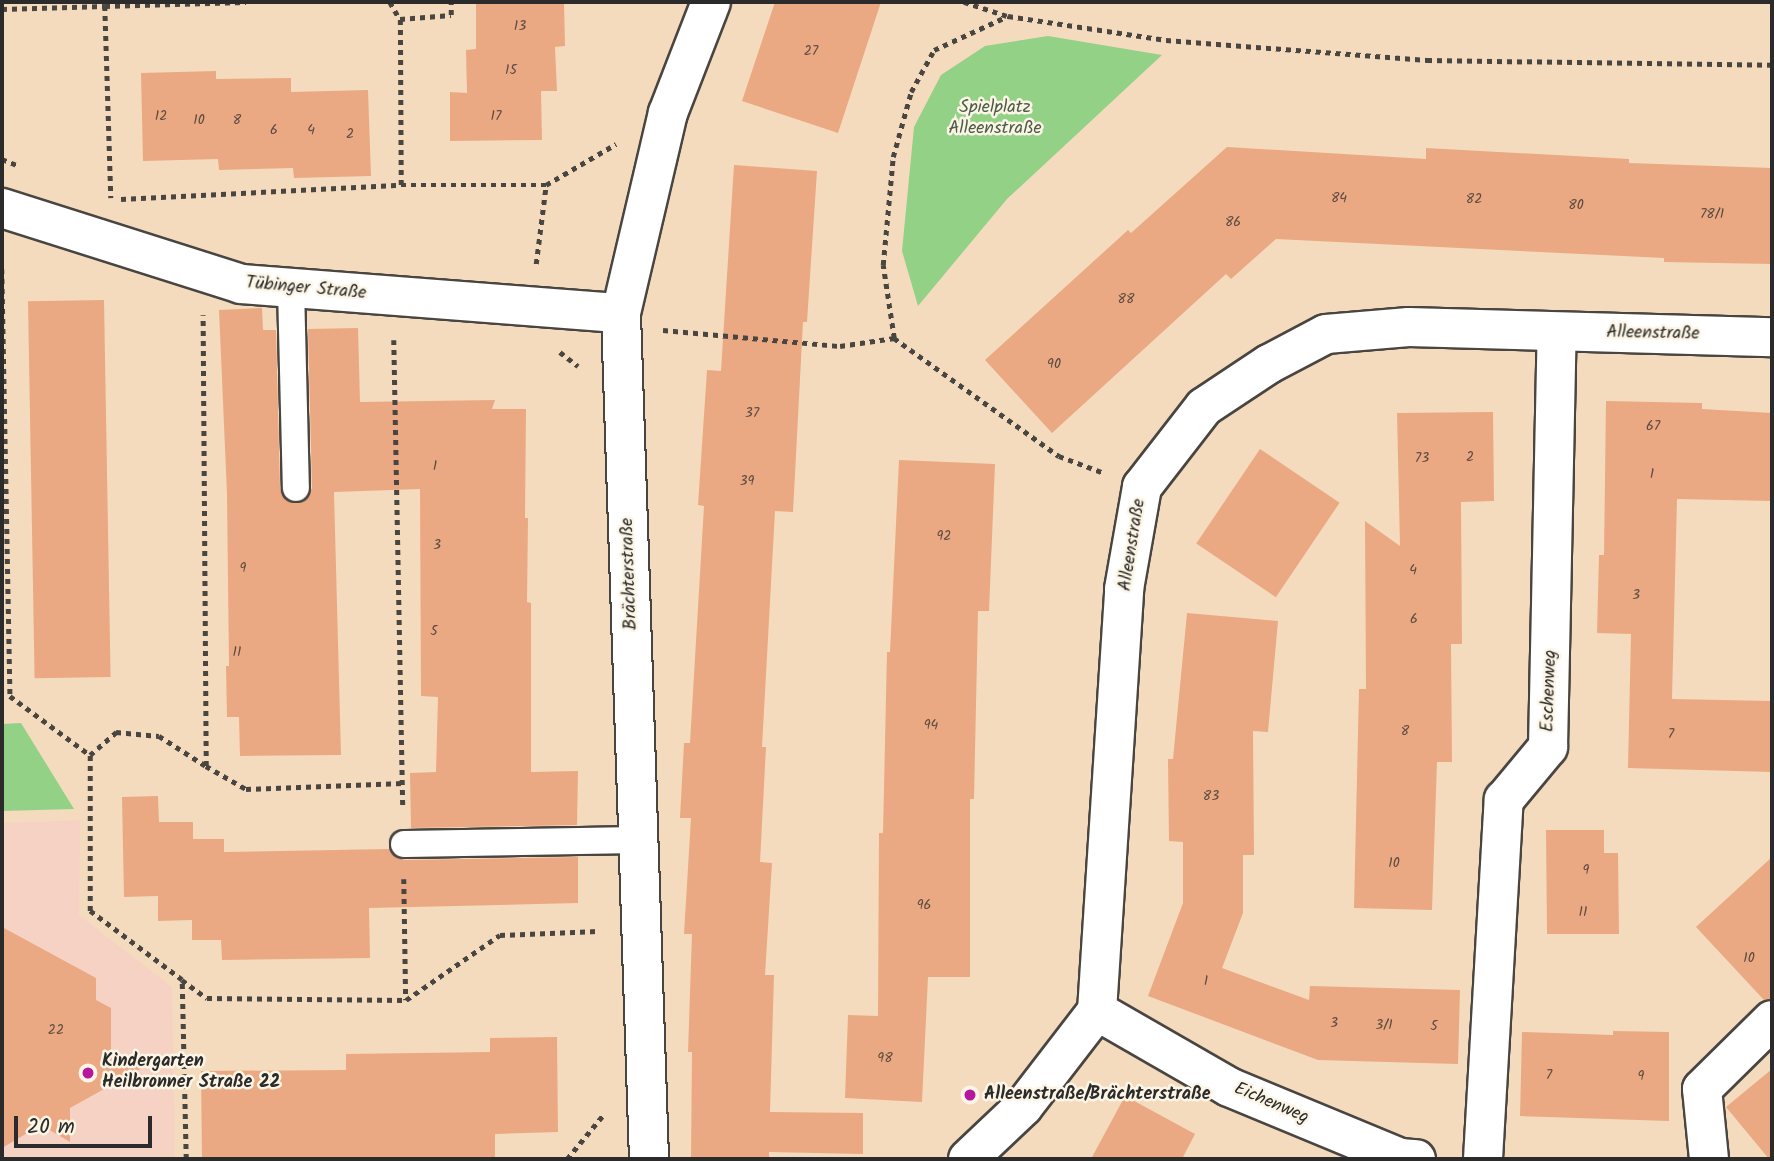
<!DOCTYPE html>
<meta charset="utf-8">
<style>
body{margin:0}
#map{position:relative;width:1774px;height:1161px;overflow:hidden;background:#f4dbbd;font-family:Kalam,sans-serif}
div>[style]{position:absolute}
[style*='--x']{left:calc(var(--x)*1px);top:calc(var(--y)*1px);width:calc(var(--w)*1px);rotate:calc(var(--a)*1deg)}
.built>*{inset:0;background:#f6d2c5}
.green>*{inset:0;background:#93d186}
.building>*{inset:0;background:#eaa982;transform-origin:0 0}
.path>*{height:4.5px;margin-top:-2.25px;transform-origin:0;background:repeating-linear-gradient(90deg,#494541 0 5px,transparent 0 10px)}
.roads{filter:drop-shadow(2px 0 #494541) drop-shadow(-2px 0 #494541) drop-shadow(0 2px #494541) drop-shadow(0 -2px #494541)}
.lane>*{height:26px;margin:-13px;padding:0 13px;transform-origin:13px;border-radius:13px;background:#fff}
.street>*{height:38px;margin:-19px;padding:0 19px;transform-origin:19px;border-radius:19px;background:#fff}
.dots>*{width:19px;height:19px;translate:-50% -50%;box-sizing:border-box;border:4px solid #fcf5e5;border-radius:50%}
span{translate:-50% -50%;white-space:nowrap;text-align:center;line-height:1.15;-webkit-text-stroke:5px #fcf5e5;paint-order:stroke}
.number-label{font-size:14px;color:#5b4a41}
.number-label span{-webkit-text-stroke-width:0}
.park-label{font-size:18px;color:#4a5d46}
.street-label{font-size:18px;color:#2b2b2b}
.poi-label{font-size:18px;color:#2b2b2b;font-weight:700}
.left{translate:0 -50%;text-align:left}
.frame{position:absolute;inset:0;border:4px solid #2b2b2b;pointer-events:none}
.scale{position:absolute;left:14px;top:1116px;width:138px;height:32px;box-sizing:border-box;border:4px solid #2b2b2b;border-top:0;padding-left:9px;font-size:21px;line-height:24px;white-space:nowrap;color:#2b2b2b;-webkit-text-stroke:5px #fcf5e5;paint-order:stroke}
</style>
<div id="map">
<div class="built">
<div style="clip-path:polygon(80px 820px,79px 915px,172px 987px,175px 1159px,2px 1159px,2px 823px)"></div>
</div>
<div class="green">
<div style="clip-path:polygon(1048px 36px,1162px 55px,1007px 199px,918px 306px,902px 251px,914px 127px,941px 75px,985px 46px)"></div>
<div style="clip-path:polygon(21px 723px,74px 809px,2px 811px,2px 724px)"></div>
</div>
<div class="building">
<div style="clip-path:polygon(476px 2px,564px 2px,565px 46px,555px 47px,557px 91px,541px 91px,542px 140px,450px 141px,450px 92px,467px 93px,466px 50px,476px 49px)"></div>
<div style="clip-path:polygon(775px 2px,881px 2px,838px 133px,742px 101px)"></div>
<div style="clip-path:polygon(216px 71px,216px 79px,291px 78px,291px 92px,368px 90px,371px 176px,294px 178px,293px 168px,219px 170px,218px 159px,143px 161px,141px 73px)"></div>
<div style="clip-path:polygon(1227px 147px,1426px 159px,1426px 148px,1629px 159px,1629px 163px,1772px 168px,1772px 264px,1664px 262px,1664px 258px,1276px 239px,1231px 279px,1226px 274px,1052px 433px,985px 360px,1128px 230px,1131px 233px)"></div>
<div style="clip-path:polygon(734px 165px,817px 171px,807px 322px,803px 322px,793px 512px,775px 511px,762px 747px,766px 747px,760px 862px,772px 863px,765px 975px,774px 975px,770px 1112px,863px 1113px,863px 1154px,769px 1152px,769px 1159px,691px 1159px,692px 1052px,688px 1052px,692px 934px,684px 934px,691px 818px,680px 818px,684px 743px,690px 743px,704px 506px,698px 505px,707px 370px,721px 371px)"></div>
<div style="left:104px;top:300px;width:377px;height:76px;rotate:89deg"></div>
<div style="clip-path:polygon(262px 308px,263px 330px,276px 330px,280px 488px,289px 502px,304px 502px,312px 488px,308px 329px,358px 328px,360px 402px,495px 400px,492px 409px,526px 409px,525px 518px,528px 518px,527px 602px,531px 603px,531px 772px,578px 771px,577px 825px,411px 828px,410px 773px,436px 772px,438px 697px,421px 696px,420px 489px,334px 492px,341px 755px,240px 756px,239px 717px,227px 717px,226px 666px,229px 666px,227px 494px,219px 310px)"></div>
<div style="clip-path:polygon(1606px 401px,1702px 403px,1702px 409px,1772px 413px,1772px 501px,1677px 499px,1672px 699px,1772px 701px,1772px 772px,1628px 768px,1631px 634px,1597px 633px,1599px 555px,1604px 555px)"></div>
<div style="clip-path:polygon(1493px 412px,1494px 501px,1461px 502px,1462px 644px,1451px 644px,1452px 762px,1437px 762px,1432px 910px,1354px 908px,1359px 689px,1366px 689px,1365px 521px,1400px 546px,1397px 413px)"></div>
<div style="left:1260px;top:449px;width:96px;height:114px;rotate:34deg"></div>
<div style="clip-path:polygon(899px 460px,995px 464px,989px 611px,978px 611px,974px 799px,970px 799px,970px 977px,928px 977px,922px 1102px,845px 1098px,848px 1015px,878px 1016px,879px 833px,883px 833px,887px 652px,890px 652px)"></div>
<div style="clip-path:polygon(1187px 613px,1278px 621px,1268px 732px,1253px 731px,1254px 855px,1243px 855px,1243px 913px,1222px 968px,1309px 1000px,1310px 986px,1460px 990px,1458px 1064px,1318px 1060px,1148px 996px,1183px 903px,1183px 842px,1169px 841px,1168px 759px,1173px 759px)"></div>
<div style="clip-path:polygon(158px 796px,159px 822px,193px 822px,193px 839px,224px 839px,224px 852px,389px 849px,396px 857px,404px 860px,578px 857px,578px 903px,369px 908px,370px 958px,222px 960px,221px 940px,192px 940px,192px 920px,158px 921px,158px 896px,124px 897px,122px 797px)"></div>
<div style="clip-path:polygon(1546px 830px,1604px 830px,1604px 853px,1618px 853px,1619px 934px,1547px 934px)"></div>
<div style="clip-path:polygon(1772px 857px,1772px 999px,1764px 1000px,1696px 927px)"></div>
<div style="clip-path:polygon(2px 927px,96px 978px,96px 1000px,111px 1008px,111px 1053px,149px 1064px,70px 1108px,70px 1142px,41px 1125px,2px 1148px)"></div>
<div style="clip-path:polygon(1613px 1031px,1669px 1032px,1669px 1121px,1520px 1116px,1522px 1032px,1613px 1035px)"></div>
<div style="clip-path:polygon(557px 1037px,558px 1132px,495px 1134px,495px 1158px,202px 1159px,201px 1071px,346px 1070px,346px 1054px,490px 1052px,490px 1038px)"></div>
<div style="clip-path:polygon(1772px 1069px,1772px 1159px,1769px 1159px,1726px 1107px)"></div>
<div style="clip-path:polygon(1125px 1096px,1195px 1134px,1182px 1159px,1091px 1159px)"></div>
</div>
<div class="path">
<div style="--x:390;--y:2;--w:20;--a:60"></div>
<div style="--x:964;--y:2;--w:45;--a:18"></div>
<div style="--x:105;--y:6;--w:141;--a:-1.6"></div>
<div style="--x:2;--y:9;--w:103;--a:-1.7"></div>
<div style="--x:105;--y:6;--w:192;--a:88.2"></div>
<div style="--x:2;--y:159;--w:16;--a:22"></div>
<div style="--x:401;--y:185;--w:166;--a:-90.3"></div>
<div style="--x:400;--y:19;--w:51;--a:-4.5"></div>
<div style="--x:451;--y:15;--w:13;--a:-90"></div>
<div style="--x:121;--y:199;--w:280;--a:-2.9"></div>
<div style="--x:401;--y:185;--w:145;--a:0"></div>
<div style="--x:546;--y:185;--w:81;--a:-30.4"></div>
<div style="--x:536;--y:264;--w:80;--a:-82.8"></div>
<div style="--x:2;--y:269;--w:427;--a:88.9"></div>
<div style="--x:10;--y:696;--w:99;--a:36.4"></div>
<div style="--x:663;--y:330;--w:178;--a:5.2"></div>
<div style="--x:840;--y:346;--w:55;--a:-8.4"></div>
<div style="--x:894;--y:338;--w:74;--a:-98.6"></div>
<div style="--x:883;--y:265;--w:108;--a:-84.7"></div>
<div style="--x:893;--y:157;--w:67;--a:-74.5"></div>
<div style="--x:911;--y:92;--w:48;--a:-61.3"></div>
<div style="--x:934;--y:50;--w:81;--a:-24.7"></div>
<div style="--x:1008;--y:16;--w:160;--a:8.6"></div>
<div style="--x:1166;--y:40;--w:262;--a:4.4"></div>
<div style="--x:1427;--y:60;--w:345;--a:0.8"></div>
<div style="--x:894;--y:338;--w:203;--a:35.6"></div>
<div style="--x:1059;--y:456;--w:48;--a:20.7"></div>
<div style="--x:394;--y:340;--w:467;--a:88.9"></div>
<div style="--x:560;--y:352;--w:23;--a:38"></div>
<div style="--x:206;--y:766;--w:46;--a:29.9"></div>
<div style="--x:246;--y:789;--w:157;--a:-2.2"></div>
<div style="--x:404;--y:879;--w:121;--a:89.1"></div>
<div style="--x:182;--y:980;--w:31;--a:36"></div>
<div style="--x:207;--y:998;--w:199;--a:0.6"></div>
<div style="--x:406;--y:1000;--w:114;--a:-34.7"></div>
<div style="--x:500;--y:935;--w:98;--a:-2.3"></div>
<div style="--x:186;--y:1159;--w:179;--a:-91.3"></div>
<div style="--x:182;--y:980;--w:115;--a:-143.1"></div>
<div style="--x:90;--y:911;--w:156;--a:-90"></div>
<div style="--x:90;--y:755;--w:35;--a:-41"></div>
<div style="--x:116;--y:732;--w:43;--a:5.3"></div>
<div style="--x:159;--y:736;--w:56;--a:32.6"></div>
<div style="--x:206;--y:766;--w:451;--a:-90.4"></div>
<div style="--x:567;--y:1159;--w:58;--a:-50.6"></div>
</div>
<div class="roads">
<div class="lane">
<div style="--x:291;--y:288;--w:200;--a:88.6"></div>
<div style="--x:404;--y:844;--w:235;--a:-1"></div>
</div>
<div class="street">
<div style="--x:2;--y:208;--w:251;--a:17.6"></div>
<div style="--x:241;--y:284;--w:381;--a:4.4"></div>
<div style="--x:1097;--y:1011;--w:152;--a:29.9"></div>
<div style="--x:1229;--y:1087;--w:185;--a:22.5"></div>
<div style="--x:1400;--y:1158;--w:16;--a:4"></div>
<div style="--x:649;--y:1159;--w:846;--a:-91.9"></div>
<div style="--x:621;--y:313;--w:205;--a:-76.8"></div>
<div style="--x:668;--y:113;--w:119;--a:-68.8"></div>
<div style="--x:968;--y:1159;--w:76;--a:-43.4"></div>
<div style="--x:1023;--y:1107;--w:121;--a:-52.4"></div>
<div style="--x:1097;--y:1011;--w:423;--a:-86.3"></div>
<div style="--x:1124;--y:589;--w:104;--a:-80"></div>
<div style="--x:1142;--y:487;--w:101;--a:-52.2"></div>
<div style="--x:1204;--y:407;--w:78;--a:-33.5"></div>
<div style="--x:1269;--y:364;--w:64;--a:-27.8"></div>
<div style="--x:1326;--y:334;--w:83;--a:-4.8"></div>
<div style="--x:1409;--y:327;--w:363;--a:1.6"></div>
<div style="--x:1483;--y:1159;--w:360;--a:-86.7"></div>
<div style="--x:1504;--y:800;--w:69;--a:-50.3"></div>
<div style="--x:1548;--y:747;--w:415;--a:-88.8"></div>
<div style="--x:1709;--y:1159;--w:70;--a:-95.7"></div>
<div style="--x:1702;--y:1089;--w:98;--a:-44.6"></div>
</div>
</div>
<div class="dots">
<div style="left:88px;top:1073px;background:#b5179e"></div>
<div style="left:970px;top:1095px;background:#b5179e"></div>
</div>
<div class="number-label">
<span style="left:520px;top:26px">13</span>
<span style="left:811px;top:51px">27</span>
<span style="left:511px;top:70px">15</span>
<span style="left:161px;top:116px">12</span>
<span style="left:496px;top:116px">17</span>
<span style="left:199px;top:120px">10</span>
<span style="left:237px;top:120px">8</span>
<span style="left:274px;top:130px">6</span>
<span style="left:311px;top:130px">4</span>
<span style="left:350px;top:134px">2</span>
<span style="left:1339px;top:198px">84</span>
<span style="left:1474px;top:199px">82</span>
<span style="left:1576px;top:205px">80</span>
<span style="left:1712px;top:214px">78/1</span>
<span style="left:1233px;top:222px">86</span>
<span style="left:1126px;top:299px">88</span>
<span style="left:1054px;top:364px">90</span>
<span style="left:752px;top:413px">37</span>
<span style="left:1653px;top:426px">67</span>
<span style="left:1470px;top:457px">2</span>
<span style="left:1422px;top:458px">73</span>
<span style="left:435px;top:466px">1</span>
<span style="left:1652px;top:474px">1</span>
<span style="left:747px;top:481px">39</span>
<span style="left:944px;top:536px">92</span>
<span style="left:437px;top:545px">3</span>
<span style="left:243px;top:568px">9</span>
<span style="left:1413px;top:570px">4</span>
<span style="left:1636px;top:595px">3</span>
<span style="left:1414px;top:619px">6</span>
<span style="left:434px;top:631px">5</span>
<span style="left:237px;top:652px">11</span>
<span style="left:931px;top:725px">94</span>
<span style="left:1405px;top:731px">8</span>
<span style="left:1671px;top:734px">7</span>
<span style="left:1211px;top:796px">83</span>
<span style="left:1394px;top:863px">10</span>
<span style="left:1586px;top:870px">9</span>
<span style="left:924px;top:905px">96</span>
<span style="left:1583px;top:912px">11</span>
<span style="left:1749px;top:958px">10</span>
<span style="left:1206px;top:981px">1</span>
<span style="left:1334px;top:1023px">3</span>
<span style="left:1384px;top:1025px">3/1</span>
<span style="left:1434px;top:1026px">5</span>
<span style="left:56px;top:1030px">22</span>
<span style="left:885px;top:1058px">98</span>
<span style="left:1549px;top:1075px">7</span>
<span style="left:1641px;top:1076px">9</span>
</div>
<div class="park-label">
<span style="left:995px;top:119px">Spielplatz<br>Alleenstraße</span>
</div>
<div class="street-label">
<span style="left:306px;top:289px;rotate:5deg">Tübinger Straße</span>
<span style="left:1653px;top:334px;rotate:1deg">Alleenstraße</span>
<span style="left:1133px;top:545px;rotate:-81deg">Alleenstraße</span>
<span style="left:630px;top:574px;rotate:-92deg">Brächterstraße</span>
<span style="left:1550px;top:691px;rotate:-88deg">Eschenweg</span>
<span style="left:1271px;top:1104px;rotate:23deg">Eichenweg</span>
</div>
<div class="poi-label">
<span class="left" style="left:102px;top:1073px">Kindergarten<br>Heilbronner Straße 22</span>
<span class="left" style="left:984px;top:1095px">Alleenstraße/Brächterstraße</span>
</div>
<div class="frame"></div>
<div class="scale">20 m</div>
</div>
